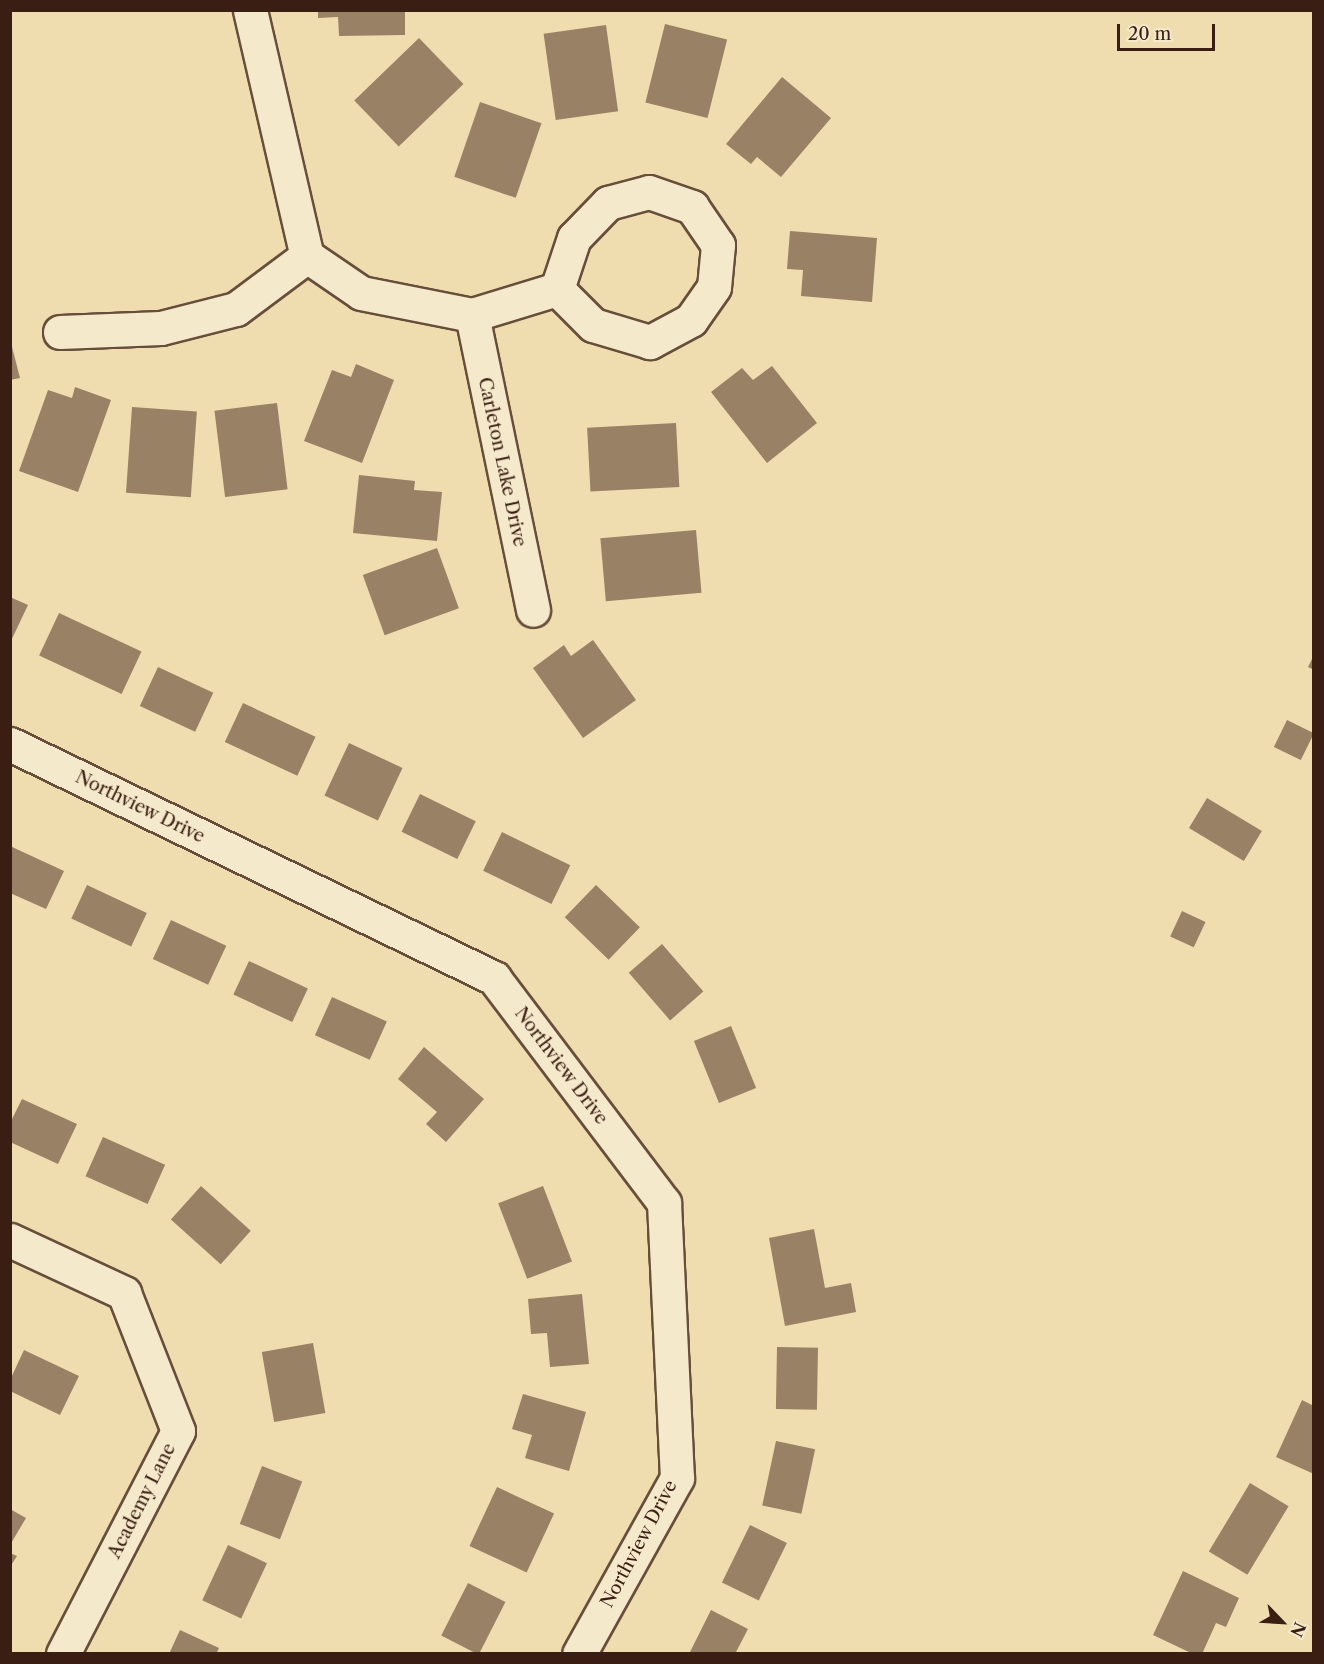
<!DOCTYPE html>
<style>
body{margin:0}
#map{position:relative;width:1324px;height:1664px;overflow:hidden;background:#efddaf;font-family:"Libre Caslon Text",serif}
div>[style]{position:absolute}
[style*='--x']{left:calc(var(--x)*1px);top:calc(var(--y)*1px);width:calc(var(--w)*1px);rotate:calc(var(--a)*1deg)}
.building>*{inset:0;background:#988165;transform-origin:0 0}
.roads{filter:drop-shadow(2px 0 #674e3b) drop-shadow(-2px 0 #674e3b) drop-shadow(0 2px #674e3b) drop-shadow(0 -2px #674e3b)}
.minor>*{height:33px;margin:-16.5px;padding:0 16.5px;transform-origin:16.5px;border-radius:16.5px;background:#f5e9cb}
span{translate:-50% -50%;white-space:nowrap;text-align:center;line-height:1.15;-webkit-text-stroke:6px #f5e9cb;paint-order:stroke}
.street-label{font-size:18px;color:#3a1e14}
.frame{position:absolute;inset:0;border:12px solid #3a1e14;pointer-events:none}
.north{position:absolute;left:1252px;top:1592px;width:60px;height:60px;-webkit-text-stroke:4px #f5e9cb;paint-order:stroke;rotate:115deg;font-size:16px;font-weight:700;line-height:24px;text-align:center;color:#3a1e14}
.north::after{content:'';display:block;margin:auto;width:21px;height:27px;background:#3a1e14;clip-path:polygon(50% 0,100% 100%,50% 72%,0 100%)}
.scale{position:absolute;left:1117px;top:24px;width:98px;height:27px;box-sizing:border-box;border:3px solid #3a1e14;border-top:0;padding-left:8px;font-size:18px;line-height:21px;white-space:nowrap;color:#3a1e14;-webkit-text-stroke:4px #f5e9cb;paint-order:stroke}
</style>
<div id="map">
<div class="building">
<div style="clip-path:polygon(318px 10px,405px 10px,405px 35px,339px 36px,338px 17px,318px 18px)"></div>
<div style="left:665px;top:24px;width:64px;height:81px;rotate:14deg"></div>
<div style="left:606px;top:25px;width:87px;height:63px;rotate:82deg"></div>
<div style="left:419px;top:38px;width:64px;height:90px;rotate:46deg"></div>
<div style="clip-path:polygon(782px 77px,831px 118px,781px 177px,757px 157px,751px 164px,726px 144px)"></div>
<div style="left:480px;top:102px;width:65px;height:79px;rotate:19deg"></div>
<div style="clip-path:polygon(790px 231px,877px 238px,872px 302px,801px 296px,803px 270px,787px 269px)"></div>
<div style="clip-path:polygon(10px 339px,20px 378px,10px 380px)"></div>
<div style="clip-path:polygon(356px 364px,394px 380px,362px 463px,304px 441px,332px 370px,351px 377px)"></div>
<div style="clip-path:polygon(772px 366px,817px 423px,767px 463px,711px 392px,742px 368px,753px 380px)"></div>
<div style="clip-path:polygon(75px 387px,111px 400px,78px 492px,19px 471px,48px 390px,72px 398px)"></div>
<div style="left:277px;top:403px;width:87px;height:63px;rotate:83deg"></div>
<div style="left:132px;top:407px;width:65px;height:86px;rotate:4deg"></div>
<div style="left:676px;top:423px;width:64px;height:89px;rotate:87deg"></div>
<div style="clip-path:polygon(359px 475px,415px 481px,414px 490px,442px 492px,437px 541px,353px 533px)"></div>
<div style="left:696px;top:530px;width:63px;height:96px;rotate:85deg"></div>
<div style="left:437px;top:548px;width:64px;height:79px;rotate:70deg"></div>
<div style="clip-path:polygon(10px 597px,28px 605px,10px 643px)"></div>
<div style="left:59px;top:613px;width:91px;height:47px;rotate:25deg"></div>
<div style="clip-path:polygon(593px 640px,636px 700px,583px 738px,533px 668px,564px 645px,571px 656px)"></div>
<div style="clip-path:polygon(1314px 655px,1314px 670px,1308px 667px)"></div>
<div style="left:158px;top:667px;width:61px;height:43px;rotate:25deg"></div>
<div style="left:243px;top:703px;width:80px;height:43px;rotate:25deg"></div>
<div style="left:1287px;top:720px;width:30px;height:30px;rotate:26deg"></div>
<div style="left:349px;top:743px;width:59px;height:58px;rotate:25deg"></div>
<div style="left:420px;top:794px;width:62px;height:42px;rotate:26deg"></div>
<div style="left:1207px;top:798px;width:64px;height:35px;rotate:31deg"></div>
<div style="left:502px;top:832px;width:76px;height:43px;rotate:26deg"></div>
<div style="clip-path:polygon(10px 846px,64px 871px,46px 909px,10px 893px)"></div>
<div style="left:87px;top:885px;width:66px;height:37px;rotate:25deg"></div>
<div style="left:596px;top:885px;width:61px;height:45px;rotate:44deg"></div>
<div style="left:1182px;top:911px;width:26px;height:28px;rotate:25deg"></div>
<div style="left:171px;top:920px;width:61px;height:43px;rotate:25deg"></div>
<div style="left:662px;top:944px;width:63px;height:44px;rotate:49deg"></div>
<div style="left:249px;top:961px;width:65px;height:37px;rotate:25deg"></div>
<div style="left:332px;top:997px;width:60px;height:42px;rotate:24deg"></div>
<div style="left:731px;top:1026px;width:67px;height:40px;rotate:68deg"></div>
<div style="clip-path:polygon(424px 1047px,484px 1099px,446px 1142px,426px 1124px,437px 1112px,398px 1079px)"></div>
<div style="clip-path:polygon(22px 1099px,77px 1124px,58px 1164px,10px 1142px,10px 1123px)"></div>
<div style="left:103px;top:1137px;width:68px;height:43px;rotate:24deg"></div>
<div style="left:201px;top:1186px;width:67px;height:45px;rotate:42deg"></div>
<div style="left:543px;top:1186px;width:81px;height:48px;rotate:69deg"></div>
<div style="clip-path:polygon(814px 1229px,825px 1288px,851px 1283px,856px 1312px,785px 1326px,769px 1238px)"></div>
<div style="clip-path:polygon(582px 1294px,589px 1364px,550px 1367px,547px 1333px,531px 1334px,528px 1299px)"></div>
<div style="left:313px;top:1343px;width:71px;height:52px;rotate:80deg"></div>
<div style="left:777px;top:1347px;width:41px;height:62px;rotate:1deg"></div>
<div style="clip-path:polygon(24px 1350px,79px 1376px,60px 1415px,10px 1391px,10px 1380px)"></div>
<div style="clip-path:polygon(523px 1394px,586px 1412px,569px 1471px,525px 1458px,532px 1435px,512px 1429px)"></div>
<div style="clip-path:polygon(1302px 1400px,1314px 1406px,1314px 1474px,1276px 1457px)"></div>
<div style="left:776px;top:1441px;width:40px;height:66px;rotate:12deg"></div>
<div style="left:262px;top:1466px;width:43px;height:62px;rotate:21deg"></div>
<div style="left:1250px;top:1483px;width:45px;height:80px;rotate:31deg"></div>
<div style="left:497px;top:1487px;width:63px;height:65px;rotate:25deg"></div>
<div style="clip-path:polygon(10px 1509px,26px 1518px,10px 1545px)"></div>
<div style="left:750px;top:1525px;width:41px;height:64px;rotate:26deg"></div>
<div style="left:228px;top:1545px;width:43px;height:61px;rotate:25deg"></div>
<div style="clip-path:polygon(10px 1553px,17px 1556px,10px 1567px)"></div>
<div style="clip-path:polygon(1183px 1571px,1239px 1598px,1226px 1627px,1216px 1623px,1202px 1654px,1193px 1654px,1153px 1635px)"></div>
<div style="left:468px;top:1583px;width:42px;height:59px;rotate:27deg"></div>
<div style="clip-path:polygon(711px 1610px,748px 1629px,735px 1654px,689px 1654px)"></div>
<div style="clip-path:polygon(180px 1630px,219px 1648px,216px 1654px,169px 1654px)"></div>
</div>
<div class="roads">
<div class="minor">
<div style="--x:250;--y:10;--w:253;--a:77"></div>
<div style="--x:649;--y:192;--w:46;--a:19.2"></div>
<div style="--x:692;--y:207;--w:46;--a:55.6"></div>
<div style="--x:718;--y:245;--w:42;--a:95.4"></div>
<div style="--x:714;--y:287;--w:40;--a:124.9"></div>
<div style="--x:691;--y:320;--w:47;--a:151.8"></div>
<div style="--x:650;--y:342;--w:59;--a:-163.4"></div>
<div style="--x:593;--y:325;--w:51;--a:-135"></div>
<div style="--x:557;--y:289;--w:54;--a:-71.6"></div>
<div style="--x:574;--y:238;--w:49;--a:-45.8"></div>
<div style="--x:608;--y:203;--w:42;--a:-15"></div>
<div style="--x:472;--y:315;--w:301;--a:78.3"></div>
<div style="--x:60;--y:332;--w:101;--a:-2.3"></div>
<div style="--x:161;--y:328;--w:77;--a:-14.2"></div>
<div style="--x:236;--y:309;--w:89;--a:-36.7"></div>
<div style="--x:307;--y:256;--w:65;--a:34.4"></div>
<div style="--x:361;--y:293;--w:113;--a:11.2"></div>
<div style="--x:472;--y:315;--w:89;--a:-17"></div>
<div style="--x:10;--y:744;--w:538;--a:25.8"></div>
<div style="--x:494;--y:978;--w:282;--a:52.9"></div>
<div style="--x:664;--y:1203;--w:275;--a:87.3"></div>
<div style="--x:677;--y:1478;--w:201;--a:119.1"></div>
<div style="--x:10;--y:1240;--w:126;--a:24.9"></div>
<div style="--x:124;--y:1293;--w:148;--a:68.6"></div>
<div style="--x:178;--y:1431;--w:251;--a:117.3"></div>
</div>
</div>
<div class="street-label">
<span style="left:502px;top:462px;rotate:78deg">Carleton Lake Drive</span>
<span style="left:140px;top:807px;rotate:26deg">Northview Drive</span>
<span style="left:561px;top:1066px;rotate:53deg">Northview Drive</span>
<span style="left:142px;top:1501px;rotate:-63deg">Academy Lane</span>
<span style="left:639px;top:1544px;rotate:-62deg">Northview Drive</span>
</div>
<div class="frame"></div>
<div class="north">N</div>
<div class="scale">20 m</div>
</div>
